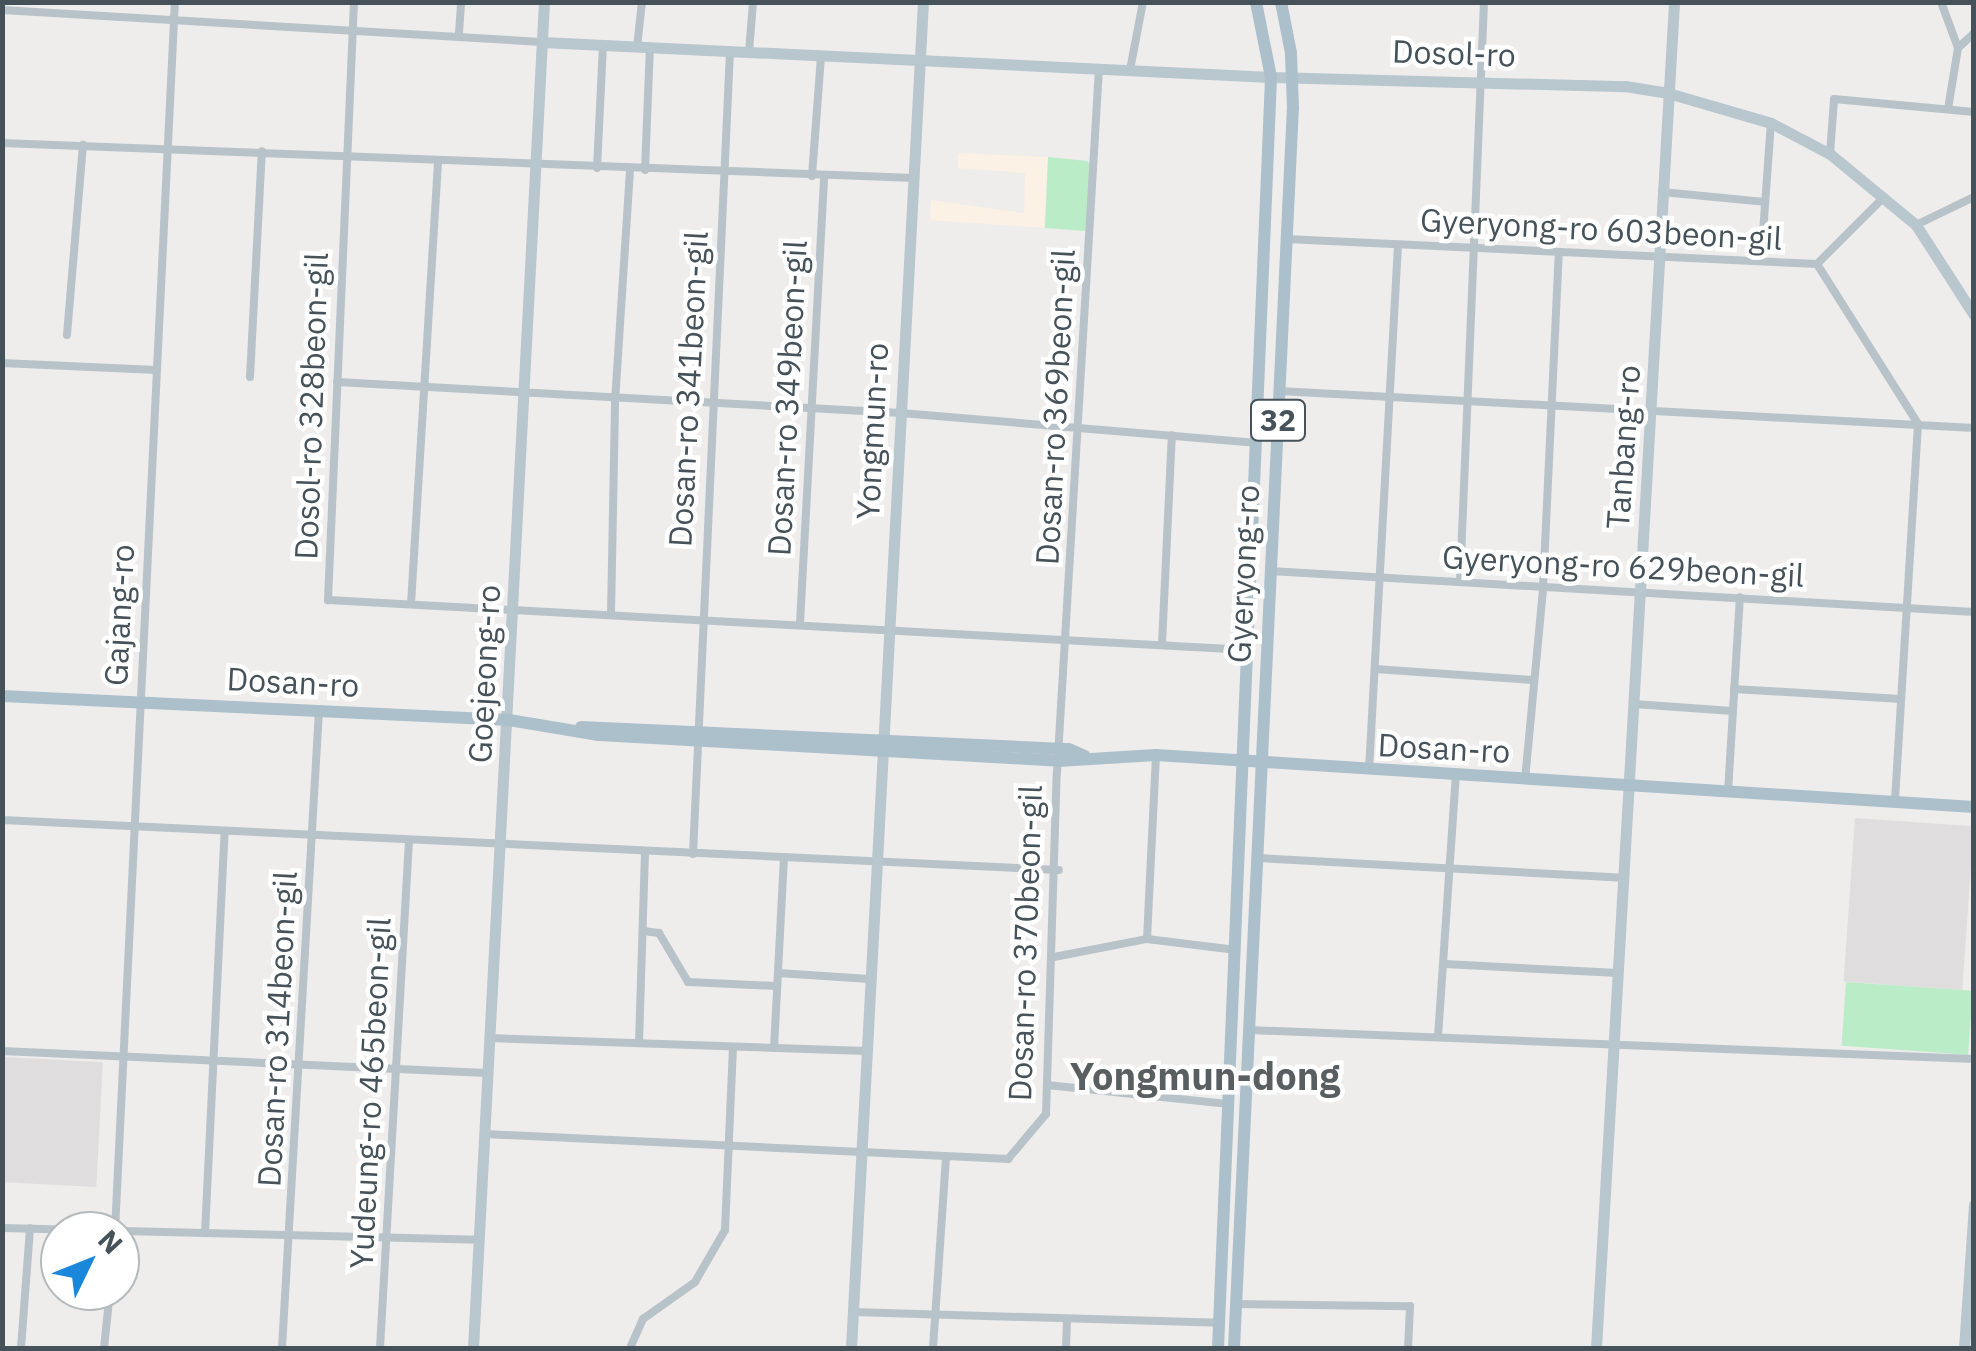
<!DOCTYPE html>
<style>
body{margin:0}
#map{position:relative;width:1976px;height:1351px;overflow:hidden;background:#efecec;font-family:"IBM Plex Sans",sans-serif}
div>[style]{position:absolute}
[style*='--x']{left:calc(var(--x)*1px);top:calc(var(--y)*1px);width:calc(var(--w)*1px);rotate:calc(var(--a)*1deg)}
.commercial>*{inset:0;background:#fbf1e4}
.education>*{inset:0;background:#e0ddde;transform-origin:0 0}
.green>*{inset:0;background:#baedc7;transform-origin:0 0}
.street>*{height:8px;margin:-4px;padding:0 4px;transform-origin:4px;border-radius:4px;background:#b7c3c9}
.secondary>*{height:11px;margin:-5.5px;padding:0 5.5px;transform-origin:5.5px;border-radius:5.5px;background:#b8c6ce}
.primary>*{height:12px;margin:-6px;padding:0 6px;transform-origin:6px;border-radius:6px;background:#acc0cb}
span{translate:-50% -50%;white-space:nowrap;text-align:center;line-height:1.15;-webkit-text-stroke:9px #fff;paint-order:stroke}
.shield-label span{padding:2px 8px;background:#fff;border:2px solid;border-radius:8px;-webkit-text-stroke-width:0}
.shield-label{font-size:30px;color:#455259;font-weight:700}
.street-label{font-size:32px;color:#455259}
.quarter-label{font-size:38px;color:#595e61;font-weight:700}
.frame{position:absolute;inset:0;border:5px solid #455259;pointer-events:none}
.north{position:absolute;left:40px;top:1211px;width:100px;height:100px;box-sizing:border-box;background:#fff;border:2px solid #b5babd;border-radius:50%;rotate:47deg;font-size:28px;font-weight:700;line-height:40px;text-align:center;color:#455259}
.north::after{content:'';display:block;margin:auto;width:35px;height:45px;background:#1b87da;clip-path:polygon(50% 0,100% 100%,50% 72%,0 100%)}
</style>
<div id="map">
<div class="commercial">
<div style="clip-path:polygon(958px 153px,1048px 157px,1044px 228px,930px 220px,931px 200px,1024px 213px,1025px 173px,958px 168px)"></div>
</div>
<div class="education">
<div style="left:1855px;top:818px;width:119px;height:164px;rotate:4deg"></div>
<div style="left:3px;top:1057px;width:100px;height:125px;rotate:3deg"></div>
</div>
<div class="green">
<div style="clip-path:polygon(1048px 157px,1087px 161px,1094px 170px,1085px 231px,1045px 228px)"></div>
<div style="left:1846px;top:982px;width:127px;height:64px;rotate:4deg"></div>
</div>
<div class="street">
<div style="--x:354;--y:2;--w:599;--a:92.49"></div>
<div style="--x:328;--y:600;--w:922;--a:3.11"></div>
<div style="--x:1941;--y:2;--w:49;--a:69.7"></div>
<div style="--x:2;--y:10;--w:541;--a:3.39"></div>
<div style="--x:459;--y:33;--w:31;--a:-86"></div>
<div style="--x:637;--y:47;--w:45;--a:-83.7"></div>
<div style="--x:749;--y:52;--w:50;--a:-85.4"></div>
<div style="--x:1130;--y:70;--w:69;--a:-79.2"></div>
<div style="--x:1948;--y:109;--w:62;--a:-80.7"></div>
<div style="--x:1958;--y:48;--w:22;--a:-43"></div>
<div style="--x:2;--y:143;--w:913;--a:2.2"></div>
<div style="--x:1830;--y:154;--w:55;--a:-85.8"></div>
<div style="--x:1834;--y:99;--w:141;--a:5.3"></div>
<div style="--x:597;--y:168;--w:123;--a:-87.2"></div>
<div style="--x:645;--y:170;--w:123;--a:-87.7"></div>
<div style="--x:812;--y:176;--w:121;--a:-85.7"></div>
<div style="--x:1662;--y:192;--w:103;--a:5.5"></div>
<div style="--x:1916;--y:225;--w:64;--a:-25.8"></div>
<div style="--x:1286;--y:239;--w:532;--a:2.7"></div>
<div style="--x:1817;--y:264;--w:95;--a:-45"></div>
<div style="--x:1761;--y:261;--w:138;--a:-85.9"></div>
<div style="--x:1817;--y:264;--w:189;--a:57.7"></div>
<div style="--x:1918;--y:424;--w:379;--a:93.5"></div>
<div style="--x:67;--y:335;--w:191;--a:-85.2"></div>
<div style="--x:2;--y:363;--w:154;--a:2.6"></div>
<div style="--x:250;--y:377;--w:226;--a:-87"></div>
<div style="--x:337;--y:382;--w:565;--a:3.15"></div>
<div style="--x:901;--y:413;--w:355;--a:4.8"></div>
<div style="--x:1279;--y:391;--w:696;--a:3.05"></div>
<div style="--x:1270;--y:571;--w:705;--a:3.33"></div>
<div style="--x:1460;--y:582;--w:580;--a:-87.63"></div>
<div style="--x:411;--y:604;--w:444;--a:-86.5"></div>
<div style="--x:611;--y:614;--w:212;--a:-88.9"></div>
<div style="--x:615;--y:402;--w:232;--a:-86.3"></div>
<div style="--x:800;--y:623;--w:447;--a:-86.9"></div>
<div style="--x:1162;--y:644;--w:209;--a:-87.3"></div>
<div style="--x:1375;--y:669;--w:159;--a:4"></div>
<div style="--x:1734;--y:689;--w:167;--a:3.4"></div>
<div style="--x:1634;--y:704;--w:99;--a:4"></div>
<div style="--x:1369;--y:770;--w:526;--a:-86.84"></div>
<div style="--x:1525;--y:780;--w:193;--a:-84.6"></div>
<div style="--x:1543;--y:588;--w:336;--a:-87.3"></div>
<div style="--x:1728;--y:792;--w:195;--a:-86.5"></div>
<div style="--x:2;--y:820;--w:1058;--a:2.71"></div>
<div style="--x:693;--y:854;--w:804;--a:-87.36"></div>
<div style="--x:1257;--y:858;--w:367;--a:3.1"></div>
<div style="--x:643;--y:931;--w:16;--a:7"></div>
<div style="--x:659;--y:933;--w:57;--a:59.4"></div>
<div style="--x:688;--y:982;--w:89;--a:2.6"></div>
<div style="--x:1147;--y:939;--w:184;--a:-87.2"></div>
<div style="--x:1054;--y:957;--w:95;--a:-11"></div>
<div style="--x:1147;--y:939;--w:90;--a:7"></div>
<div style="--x:1445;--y:964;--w:173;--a:3"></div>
<div style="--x:778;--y:973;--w:92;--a:3.7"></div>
<div style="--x:1249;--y:1030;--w:726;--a:2.29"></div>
<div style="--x:1438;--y:1037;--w:262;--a:-86.1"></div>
<div style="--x:490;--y:1038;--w:376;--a:2"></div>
<div style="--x:639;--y:1043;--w:191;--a:-88.2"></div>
<div style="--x:774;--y:1048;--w:190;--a:-87"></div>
<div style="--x:2;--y:1051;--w:485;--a:2.6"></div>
<div style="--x:1047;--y:1085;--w:183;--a:6"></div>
<div style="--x:485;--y:1134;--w:524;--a:2.74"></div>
<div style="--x:1008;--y:1159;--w:59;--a:-49.8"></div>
<div style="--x:1046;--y:1114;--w:341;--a:-88.2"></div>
<div style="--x:1057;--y:773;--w:705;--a:-86.59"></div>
<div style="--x:2;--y:1228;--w:476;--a:1.4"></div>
<div style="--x:115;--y:1231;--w:1230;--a:-87.21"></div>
<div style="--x:205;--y:1233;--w:402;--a:-87.2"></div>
<div style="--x:1236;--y:1304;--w:174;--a:0.7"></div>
<div style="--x:1410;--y:1306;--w:42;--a:92.7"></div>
<div style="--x:853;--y:1312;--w:366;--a:1.7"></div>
<div style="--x:21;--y:1348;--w:120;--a:-85.7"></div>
<div style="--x:104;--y:1348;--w:57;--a:-84"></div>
<div style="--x:282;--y:1348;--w:638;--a:-86.68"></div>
<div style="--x:380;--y:1348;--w:508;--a:-86.73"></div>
<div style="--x:630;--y:1348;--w:32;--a:-66"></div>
<div style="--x:643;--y:1319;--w:64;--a:-35.4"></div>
<div style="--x:695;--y:1282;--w:60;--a:-60"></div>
<div style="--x:725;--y:1230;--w:183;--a:-87.5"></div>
<div style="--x:933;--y:1348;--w:190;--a:-86.1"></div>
<div style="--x:1066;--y:1348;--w:29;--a:-88"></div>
</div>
<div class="secondary">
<div style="--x:542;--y:42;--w:730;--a:2.75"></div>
<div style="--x:1271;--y:77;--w:354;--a:1.5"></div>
<div style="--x:1625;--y:86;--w:44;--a:9.2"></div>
<div style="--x:1668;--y:93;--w:107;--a:16.2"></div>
<div style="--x:1771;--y:123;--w:67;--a:27.7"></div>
<div style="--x:1830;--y:154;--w:112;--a:39.5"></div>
<div style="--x:1916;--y:225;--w:107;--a:57.2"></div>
<div style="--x:473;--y:1348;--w:1348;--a:-86.98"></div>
<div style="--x:851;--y:1348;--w:1348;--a:-86.94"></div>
<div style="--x:1596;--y:1348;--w:1348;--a:-86.68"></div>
<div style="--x:1964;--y:1348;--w:144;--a:-86"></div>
</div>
<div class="primary">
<div style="--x:2;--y:696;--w:508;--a:2.71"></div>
<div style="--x:509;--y:720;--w:91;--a:9.5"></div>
<div style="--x:599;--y:735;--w:460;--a:3.2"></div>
<div style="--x:1058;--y:761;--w:98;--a:-3.5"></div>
<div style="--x:1156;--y:755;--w:820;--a:3.64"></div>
<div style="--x:581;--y:727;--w:488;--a:2.6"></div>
<div style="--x:1069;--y:749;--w:17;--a:24"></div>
<div style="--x:1218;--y:1348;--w:1272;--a:-87.61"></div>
<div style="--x:1271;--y:77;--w:76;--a:-101.3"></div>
<div style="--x:1234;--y:1348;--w:1241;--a:-87.28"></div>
<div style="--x:1293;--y:108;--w:55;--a:-92.1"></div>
<div style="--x:1291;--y:53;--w:52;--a:-101.1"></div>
</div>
<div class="shield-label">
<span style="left:1278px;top:420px">32</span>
</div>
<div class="street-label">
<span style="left:1454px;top:53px;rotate:2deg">Dosol-ro</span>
<span style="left:1601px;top:229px;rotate:3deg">Gyeryong-ro 603beon-gil</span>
<span style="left:688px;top:389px;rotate:-87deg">Dosan-ro 341beon-gil</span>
<span style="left:787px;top:398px;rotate:-87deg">Dosan-ro 349beon-gil</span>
<span style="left:311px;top:406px;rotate:-88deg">Dosol-ro 328beon-gil</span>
<span style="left:1055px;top:407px;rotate:-87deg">Dosan-ro 369beon-gil</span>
<span style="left:872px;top:431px;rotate:-87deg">Yongmun-ro</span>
<span style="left:1623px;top:447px;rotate:-86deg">Tanbang-ro</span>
<span style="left:1623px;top:566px;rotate:3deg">Gyeryong-ro 629beon-gil</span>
<span style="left:1243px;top:574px;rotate:-87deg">Gyeryong-ro</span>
<span style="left:119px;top:615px;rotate:-87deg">Gajang-ro</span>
<span style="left:484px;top:674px;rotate:-87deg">Goejeong-ro</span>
<span style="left:293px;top:682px;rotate:3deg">Dosan-ro</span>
<span style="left:1444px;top:748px;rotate:3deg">Dosan-ro</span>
<span style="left:1025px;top:943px;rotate:-88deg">Dosan-ro 370beon-gil</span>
<span style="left:277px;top:1029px;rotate:-87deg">Dosan-ro 314beon-gil</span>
<span style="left:370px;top:1093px;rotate:-87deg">Yudeung-ro 465beon-gil</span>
</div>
<div class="quarter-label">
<span style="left:1205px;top:1076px">Yongmun-dong</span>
</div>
<div class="frame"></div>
<div class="north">N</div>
</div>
